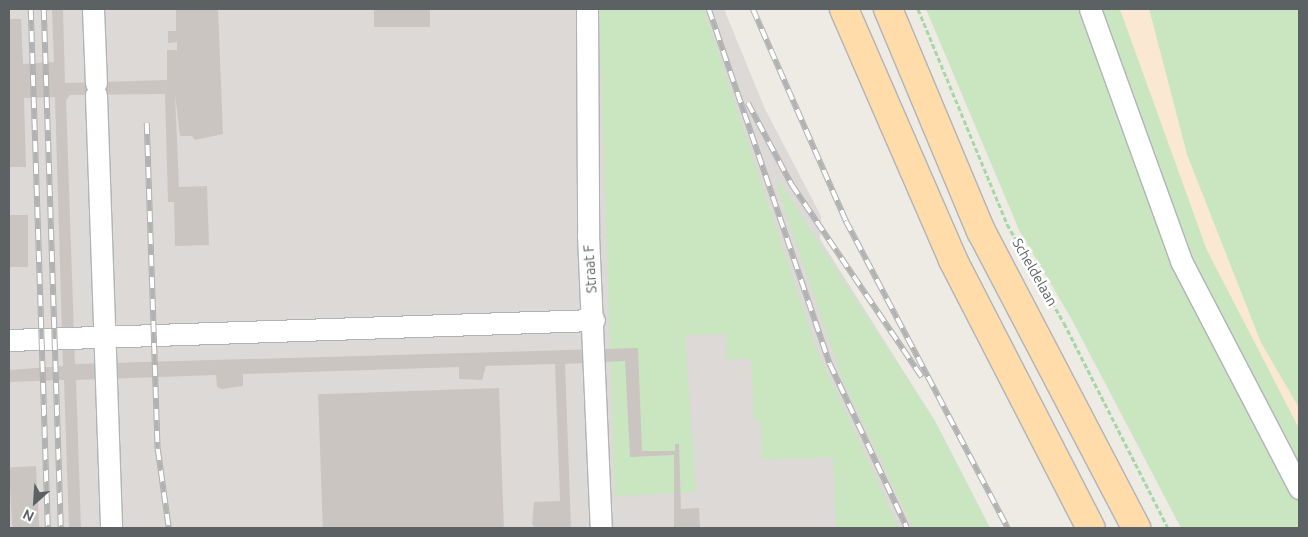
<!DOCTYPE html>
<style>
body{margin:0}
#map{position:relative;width:1308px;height:537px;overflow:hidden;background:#eeeae4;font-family:Ubuntu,sans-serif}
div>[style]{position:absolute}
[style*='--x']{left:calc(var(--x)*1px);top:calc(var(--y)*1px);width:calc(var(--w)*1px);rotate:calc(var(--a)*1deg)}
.industrial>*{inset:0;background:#ddd9d6}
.green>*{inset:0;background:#c9e6c0}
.sand>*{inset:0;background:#fae8d3}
.building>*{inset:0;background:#cac5c1;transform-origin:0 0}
.path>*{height:3px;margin-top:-1.5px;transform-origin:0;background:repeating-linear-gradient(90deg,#a4d8a4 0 5px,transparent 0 7.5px)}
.roads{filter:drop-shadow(1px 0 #afb4b6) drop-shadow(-1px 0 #afb4b6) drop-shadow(0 1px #afb4b6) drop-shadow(0 -1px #afb4b6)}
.minor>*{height:21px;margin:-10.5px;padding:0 10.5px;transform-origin:10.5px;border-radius:10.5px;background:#fff}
.major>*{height:28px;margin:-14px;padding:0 14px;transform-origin:14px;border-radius:14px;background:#ffdca9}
.rail>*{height:5.5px;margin-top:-2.75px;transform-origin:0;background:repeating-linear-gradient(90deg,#fff 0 11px,#b1b2b2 0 22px);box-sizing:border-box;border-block:1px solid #b1b2b2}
span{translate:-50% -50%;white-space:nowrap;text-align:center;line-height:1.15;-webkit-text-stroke:5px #fff;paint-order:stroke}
.street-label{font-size:14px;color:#5c6264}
.frame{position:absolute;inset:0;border:10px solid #5c6264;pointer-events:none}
.north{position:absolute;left:10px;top:477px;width:50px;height:50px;-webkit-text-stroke:4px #fff;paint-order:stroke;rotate:206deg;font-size:14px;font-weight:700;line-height:20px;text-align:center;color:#5c6264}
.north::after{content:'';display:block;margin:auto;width:18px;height:22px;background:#5c6264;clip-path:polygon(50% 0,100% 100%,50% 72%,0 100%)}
</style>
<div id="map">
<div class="industrial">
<div style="clip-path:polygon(9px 9px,724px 9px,765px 109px,821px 216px,820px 239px,935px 421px,990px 528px,9px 528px)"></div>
</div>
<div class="green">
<div style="clip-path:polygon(599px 9px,704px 9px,816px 348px,899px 528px,836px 528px,833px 457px,762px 460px,761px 421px,754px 421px,751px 359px,726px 359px,727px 334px,685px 335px,696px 492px,615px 496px)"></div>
<div style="clip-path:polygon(926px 9px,1120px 9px,1207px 250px,1299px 428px,1299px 528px,1181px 528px,1071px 318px,1019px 230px)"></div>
<div style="clip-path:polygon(1149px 9px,1299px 9px,1299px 408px,1261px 343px,1187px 155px)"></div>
<div style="clip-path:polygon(778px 180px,935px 421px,990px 528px,913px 528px,843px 381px,778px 190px)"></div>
</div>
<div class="sand">
<div style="clip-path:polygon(1120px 9px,1149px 9px,1187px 155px,1261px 343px,1299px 408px,1299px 428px,1207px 250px)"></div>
</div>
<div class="building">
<div style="clip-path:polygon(52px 9px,63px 9px,65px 83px,167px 80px,167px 50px,177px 50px,177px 42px,168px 43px,168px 31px,176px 31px,176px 10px,218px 9px,223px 134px,195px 140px,192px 136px,180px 136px,175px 94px,179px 187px,207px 186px,209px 245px,175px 246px,174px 202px,168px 202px,165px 94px,70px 95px,66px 100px,75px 364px,638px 348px,642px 451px,675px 451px,675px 444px,679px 444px,681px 509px,699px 508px,700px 528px,674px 528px,674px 455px,630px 457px,625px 361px,565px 364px,571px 528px,535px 528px,532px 524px,534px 502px,560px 501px,555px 364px,486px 366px,482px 380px,459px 379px,459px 367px,243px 374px,243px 386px,222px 389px,217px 387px,216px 375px,76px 380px,81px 528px,69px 528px,64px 380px,9px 382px,9px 370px,63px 366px,55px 97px,24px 98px,26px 167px,9px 167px,9px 19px,21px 19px,23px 64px,54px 62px)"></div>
<div style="left:374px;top:9px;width:56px;height:18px"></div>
<div style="left:9px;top:215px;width:19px;height:52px"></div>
<div style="left:499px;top:388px;width:140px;height:181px;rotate:88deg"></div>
<div style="left:36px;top:466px;width:62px;height:27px;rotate:87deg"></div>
</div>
<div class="path">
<div style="--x:918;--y:9;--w:233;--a:67.5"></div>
<div style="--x:1007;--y:224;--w:114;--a:60.1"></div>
<div style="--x:1064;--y:323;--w:230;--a:63.1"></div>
</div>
<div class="roads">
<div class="minor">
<div style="--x:93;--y:9;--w:74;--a:87.7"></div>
<div style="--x:587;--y:9;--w:226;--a:89.7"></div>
<div style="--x:588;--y:235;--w:293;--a:87.5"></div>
<div style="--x:1090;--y:9;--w:268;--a:70.1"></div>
<div style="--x:1181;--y:261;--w:256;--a:62.5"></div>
<div style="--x:96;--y:95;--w:433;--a:88"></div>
<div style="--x:9;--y:340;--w:585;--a:-1.96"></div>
</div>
<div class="major">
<div style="--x:844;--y:9;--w:274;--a:66.5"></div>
<div style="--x:953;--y:260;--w:301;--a:62.8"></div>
<div style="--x:888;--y:9;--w:241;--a:67.3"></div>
<div style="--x:981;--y:231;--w:335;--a:62.4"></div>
</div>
</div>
<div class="rail">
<div style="--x:31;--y:9;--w:519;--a:88.12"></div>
<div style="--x:44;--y:9;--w:519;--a:88.12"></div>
<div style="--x:709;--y:9;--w:375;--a:71.2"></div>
<div style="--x:830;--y:364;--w:181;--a:64.8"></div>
<div style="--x:753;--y:9;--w:232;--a:66.3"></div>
<div style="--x:846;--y:221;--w:347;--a:62.2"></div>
<div style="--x:748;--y:103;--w:93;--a:61.8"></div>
<div style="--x:792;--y:185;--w:232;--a:55.9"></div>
<div style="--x:147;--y:123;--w:326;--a:88.1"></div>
<div style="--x:158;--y:449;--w:80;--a:82.1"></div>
</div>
<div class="street-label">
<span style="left:590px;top:269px;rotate:-94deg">Straat F</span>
<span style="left:1035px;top:272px;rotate:60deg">Scheldelaan</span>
</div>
<div class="frame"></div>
<div class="north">N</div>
</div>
